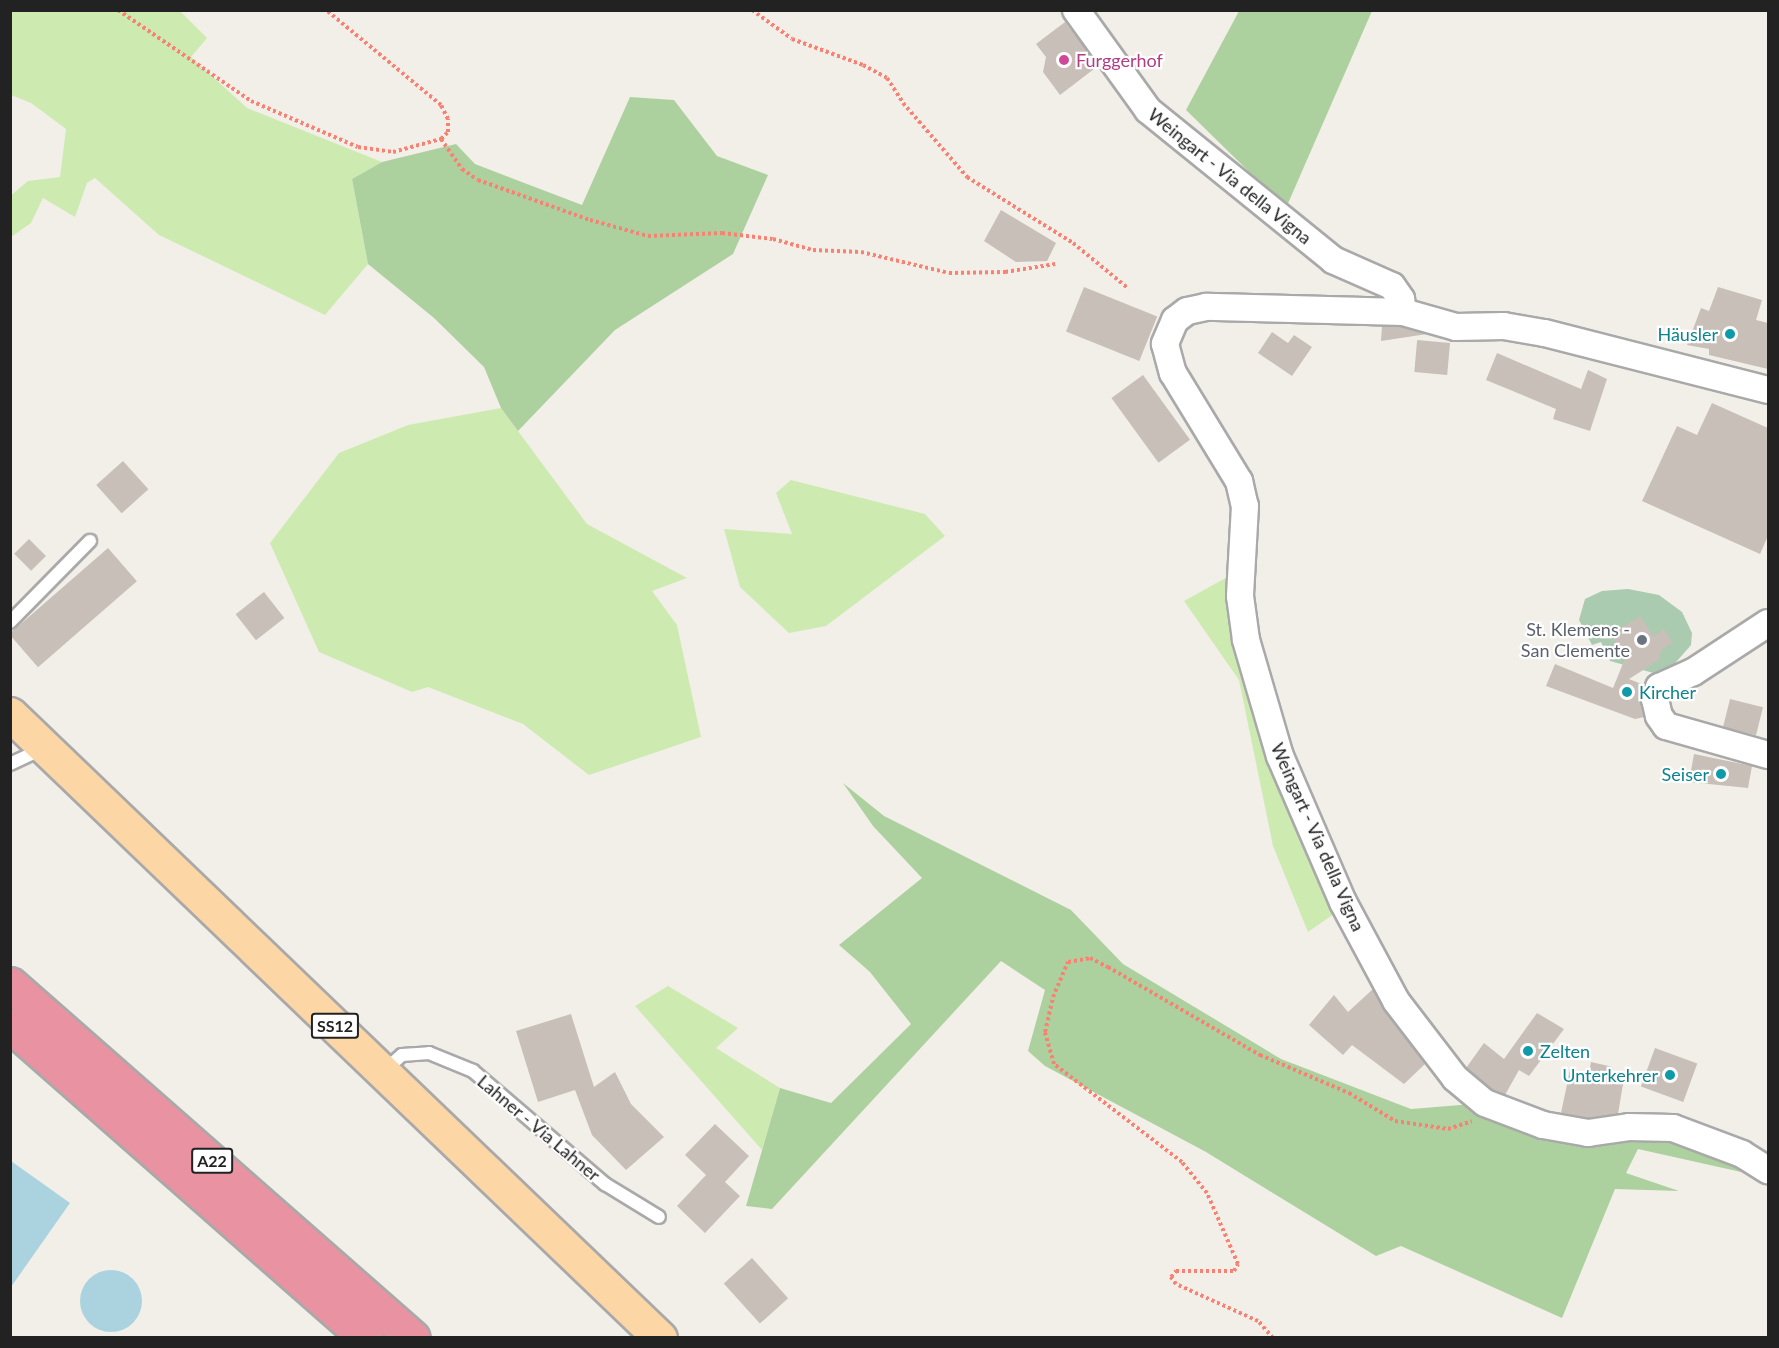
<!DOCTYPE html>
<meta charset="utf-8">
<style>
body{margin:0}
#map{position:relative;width:1779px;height:1348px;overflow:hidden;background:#f2efe9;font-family:Lato,sans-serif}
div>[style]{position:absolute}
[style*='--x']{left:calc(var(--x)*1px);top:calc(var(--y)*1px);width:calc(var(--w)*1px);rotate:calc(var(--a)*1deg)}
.grass>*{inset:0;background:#cdebb0}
.forest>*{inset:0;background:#add19e}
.cemetery>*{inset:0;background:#aacbaf}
.water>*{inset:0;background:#aad3df}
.round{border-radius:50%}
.building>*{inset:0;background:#c7bfb8;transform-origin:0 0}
.path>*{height:4px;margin-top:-2px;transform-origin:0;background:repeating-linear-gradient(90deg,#fa8072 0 3px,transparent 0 6px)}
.roads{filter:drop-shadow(2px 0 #a9a9a9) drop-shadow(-2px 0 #a9a9a9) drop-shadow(0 2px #a9a9a9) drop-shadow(0 -2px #a9a9a9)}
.lane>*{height:12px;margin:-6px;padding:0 6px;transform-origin:6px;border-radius:6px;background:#fff}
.street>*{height:26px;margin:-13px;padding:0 13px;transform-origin:13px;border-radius:13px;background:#fff}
.primary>*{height:33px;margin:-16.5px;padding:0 16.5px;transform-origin:16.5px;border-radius:16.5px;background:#fcd6a4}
.highway>*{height:33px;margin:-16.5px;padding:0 16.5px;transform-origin:16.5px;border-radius:16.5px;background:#e892a2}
.dots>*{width:16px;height:16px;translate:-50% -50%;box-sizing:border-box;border:3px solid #fff;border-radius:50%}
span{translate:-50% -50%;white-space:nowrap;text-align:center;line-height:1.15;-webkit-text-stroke:4.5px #fff;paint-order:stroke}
.shield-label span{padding:2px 4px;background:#fff;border:2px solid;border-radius:4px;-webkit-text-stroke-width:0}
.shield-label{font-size:16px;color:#222;font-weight:700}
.hotel-label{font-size:18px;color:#b23c85}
.left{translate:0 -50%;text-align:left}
.street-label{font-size:18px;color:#222}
.culture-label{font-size:18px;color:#0d838f}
.right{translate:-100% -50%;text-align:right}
.worship-label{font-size:18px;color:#5b616d}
.frame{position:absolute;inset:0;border:12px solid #222;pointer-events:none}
</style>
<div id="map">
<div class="grass">
<div style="clip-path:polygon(11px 11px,180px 11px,207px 38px,191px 57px,247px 108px,382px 162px,352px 179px,368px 264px,325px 315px,159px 235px,95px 178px,87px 183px,75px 217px,43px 198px,31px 223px,11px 237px,10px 196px,28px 181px,60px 177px,66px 129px,31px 103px,11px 95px)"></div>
<div style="clip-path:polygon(501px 408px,587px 524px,687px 578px,652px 591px,677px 625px,701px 737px,589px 775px,523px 724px,428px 687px,412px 692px,319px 652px,270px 543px,339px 453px,408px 425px)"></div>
<div style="clip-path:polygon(791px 480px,925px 514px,945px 536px,826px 626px,789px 633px,740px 587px,724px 529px,792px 534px,776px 493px)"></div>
<div style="clip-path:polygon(1240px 570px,1280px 740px,1351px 902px,1308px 932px,1273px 846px,1239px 680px,1184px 601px)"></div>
<div style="clip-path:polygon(668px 986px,738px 1028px,716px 1048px,780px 1088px,762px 1150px,635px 1006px)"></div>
</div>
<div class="forest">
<div style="clip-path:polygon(1239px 11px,1372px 11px,1286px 208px,1186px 110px)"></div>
<div style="clip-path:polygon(630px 97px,674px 100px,717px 156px,768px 175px,733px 254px,615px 330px,518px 431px,501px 408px,484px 367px,434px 318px,368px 264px,352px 179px,382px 162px,456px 144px,475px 164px,582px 205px)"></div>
<div style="clip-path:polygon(843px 783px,884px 816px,1071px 910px,1123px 964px,1281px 1059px,1411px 1109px,1485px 1103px,1543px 1125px,1673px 1128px,1768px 1178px,1638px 1149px,1626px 1173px,1679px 1191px,1615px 1189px,1562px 1318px,1401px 1246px,1376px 1256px,1206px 1152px,1045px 1066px,1028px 1051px,1045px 990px,1001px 961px,772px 1209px,746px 1206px,780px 1088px,831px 1103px,911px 1024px,870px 972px,839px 945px,922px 878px,873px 826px)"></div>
</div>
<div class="cemetery">
<div style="clip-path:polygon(1628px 589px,1659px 595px,1682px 612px,1692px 633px,1691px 645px,1670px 669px,1657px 674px,1610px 661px,1601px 642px,1592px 645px,1579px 620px,1585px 599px,1602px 591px)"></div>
</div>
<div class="water">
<div style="clip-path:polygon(11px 1161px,70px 1203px,11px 1287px)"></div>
<div class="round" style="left:80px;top:1270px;width:62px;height:62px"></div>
</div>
<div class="building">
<div style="clip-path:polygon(1065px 22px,1091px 56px,1087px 59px,1094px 69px,1060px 95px,1043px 72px,1046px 57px,1036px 44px)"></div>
<div style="clip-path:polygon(1001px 210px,1056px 243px,1047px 261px,1016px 262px,984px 241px)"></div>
<div style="left:1084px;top:287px;width:79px;height:48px;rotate:22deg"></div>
<div style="clip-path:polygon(1718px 287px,1762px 300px,1756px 320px,1768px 323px,1768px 369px,1709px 355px,1709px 349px,1687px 345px,1701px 308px,1709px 311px)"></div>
<div style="clip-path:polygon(1382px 326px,1401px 327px,1427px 334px,1381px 341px)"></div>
<div style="clip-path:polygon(1272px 332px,1288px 343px,1294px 335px,1312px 347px,1292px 376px,1258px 353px)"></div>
<div style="left:1450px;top:343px;width:32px;height:33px;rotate:95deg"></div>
<div style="clip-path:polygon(1497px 353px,1581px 389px,1588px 370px,1607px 379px,1590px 431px,1553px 419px,1556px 409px,1486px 380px)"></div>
<div style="left:1143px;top:375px;width:80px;height:39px;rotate:54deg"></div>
<div style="clip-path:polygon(1712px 403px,1768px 428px,1768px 536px,1760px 554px,1642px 501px,1677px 426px,1697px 435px)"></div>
<div style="left:123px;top:461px;width:38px;height:36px;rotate:48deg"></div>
<div style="left:29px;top:539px;width:24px;height:21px;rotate:45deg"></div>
<div style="left:108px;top:548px;width:44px;height:131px;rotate:49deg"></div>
<div style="left:264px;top:592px;width:33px;height:36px;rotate:52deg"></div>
<div style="clip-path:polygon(1640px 616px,1653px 636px,1664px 629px,1673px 643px,1661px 650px,1659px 660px,1629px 679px,1644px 685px,1640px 702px,1644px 717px,1635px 719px,1546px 686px,1555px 664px,1613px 688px,1624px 661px,1611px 634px)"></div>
<div style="left:1730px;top:699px;width:34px;height:29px;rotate:14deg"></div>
<div style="clip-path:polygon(1694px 754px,1752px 766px,1748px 788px,1689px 782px)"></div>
<div style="clip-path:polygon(1373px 989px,1425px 1064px,1404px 1084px,1352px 1045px,1343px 1055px,1309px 1025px,1334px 995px,1348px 1012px)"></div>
<div style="clip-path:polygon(1537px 1013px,1564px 1029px,1529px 1076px,1519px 1070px,1505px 1095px,1493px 1090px,1466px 1068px,1484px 1043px,1504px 1059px)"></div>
<div style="clip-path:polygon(571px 1014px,594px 1087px,615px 1072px,631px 1104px,664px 1137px,626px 1170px,592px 1135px,575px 1090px,538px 1102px,516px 1031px)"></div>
<div style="left:1655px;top:1048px;width:45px;height:41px;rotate:20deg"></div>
<div style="clip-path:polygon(1591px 1062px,1613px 1067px,1610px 1081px,1623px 1084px,1618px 1114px,1588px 1118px,1561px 1113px,1570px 1070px,1589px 1073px)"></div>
<div style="clip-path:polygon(715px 1124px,749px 1156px,725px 1182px,740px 1196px,705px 1233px,677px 1206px,706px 1175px,685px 1155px)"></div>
<div style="left:752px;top:1258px;width:54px;height:38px;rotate:48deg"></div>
</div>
<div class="path">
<div style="--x:118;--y:10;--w:161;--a:34.4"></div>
<div style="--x:251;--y:101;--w:116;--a:23.3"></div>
<div style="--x:358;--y:147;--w:35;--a:8"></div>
<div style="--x:393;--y:152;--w:50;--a:-15.2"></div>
<div style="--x:441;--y:139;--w:10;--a:-45"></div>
<div style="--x:448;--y:132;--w:13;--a:-90"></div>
<div style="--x:448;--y:119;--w:16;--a:-117"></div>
<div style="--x:441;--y:105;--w:149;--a:-140.4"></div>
<div style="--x:752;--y:10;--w:49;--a:35.9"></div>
<div style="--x:792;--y:39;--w:76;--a:20.1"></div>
<div style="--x:863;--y:65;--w:27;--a:28"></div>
<div style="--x:887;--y:78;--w:30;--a:57"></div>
<div style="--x:903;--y:103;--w:98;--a:49.1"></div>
<div style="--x:967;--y:177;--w:125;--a:31.9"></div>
<div style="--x:1073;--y:243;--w:72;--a:39.4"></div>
<div style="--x:441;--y:139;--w:37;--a:55"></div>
<div style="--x:462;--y:169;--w:19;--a:35"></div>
<div style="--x:478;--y:180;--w:119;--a:19.7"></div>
<div style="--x:590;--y:220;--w:60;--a:15.4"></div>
<div style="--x:648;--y:236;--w:74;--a:-2.3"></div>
<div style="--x:722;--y:233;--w:51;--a:6.7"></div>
<div style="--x:773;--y:239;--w:41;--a:15.4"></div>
<div style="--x:813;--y:250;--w:48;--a:2.4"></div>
<div style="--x:861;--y:252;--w:90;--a:13.4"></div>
<div style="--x:949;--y:273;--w:56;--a:-1"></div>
<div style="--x:1005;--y:272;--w:51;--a:-9.1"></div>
<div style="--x:1273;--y:1338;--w:23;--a:-131"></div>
<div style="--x:1258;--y:1321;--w:90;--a:-155.7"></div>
<div style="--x:1176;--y:1284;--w:9;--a:-126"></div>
<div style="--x:1171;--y:1277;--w:8;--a:-50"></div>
<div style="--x:1176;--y:1271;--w:58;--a:0"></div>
<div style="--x:1234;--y:1271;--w:8;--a:-60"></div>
<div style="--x:1238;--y:1264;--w:77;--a:-113.6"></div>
<div style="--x:1207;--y:1193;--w:40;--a:-129"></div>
<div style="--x:1182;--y:1162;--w:161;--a:-142.6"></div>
<div style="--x:1054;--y:1064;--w:33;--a:-106"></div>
<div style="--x:1045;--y:1032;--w:36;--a:-77"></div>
<div style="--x:1053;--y:997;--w:38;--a:-67"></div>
<div style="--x:1068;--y:962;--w:22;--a:-10"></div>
<div style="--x:1090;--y:958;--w:20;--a:27"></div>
<div style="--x:1108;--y:967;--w:176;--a:30.1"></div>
<div style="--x:1260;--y:1055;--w:97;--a:23.1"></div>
<div style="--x:1349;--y:1093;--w:54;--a:31.3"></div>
<div style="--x:1395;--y:1121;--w:54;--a:8.6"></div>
<div style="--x:1448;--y:1129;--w:25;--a:-18"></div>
</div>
<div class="roads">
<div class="lane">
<div style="--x:10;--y:622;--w:114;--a:-45.4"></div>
<div style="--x:10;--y:764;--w:35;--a:-25"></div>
<div style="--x:384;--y:1071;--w:24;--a:-42"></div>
<div style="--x:402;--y:1055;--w:27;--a:-4"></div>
<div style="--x:429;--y:1053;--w:48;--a:22.2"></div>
<div style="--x:473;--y:1071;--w:174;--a:40.6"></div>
<div style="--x:605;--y:1184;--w:63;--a:31.4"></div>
</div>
<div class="street">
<div style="--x:1076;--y:10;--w:123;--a:54.2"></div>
<div style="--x:1148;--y:110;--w:238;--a:39"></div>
<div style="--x:1333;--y:260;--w:64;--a:23.8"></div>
<div style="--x:1392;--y:286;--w:16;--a:55"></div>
<div style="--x:1401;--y:299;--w:13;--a:81"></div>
<div style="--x:1768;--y:390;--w:231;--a:-165.7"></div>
<div style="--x:1544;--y:333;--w:41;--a:-170.1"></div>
<div style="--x:1504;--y:326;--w:48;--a:178.8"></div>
<div style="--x:1456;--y:327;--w:55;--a:-164.2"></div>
<div style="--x:1403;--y:312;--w:197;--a:-178.5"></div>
<div style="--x:1206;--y:307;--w:19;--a:168"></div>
<div style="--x:1187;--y:311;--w:15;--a:143"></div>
<div style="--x:1175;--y:320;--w:26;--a:113"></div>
<div style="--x:1165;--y:344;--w:30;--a:75"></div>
<div style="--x:1173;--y:373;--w:127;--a:58.6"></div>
<div style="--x:1239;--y:481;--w:26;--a:77"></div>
<div style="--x:1245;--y:506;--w:90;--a:93.2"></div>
<div style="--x:1240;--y:596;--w:44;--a:82.2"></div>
<div style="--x:1246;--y:640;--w:121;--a:73.7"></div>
<div style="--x:1280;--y:756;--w:159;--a:66.7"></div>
<div style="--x:1343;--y:902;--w:112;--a:61.8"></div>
<div style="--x:1396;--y:1001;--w:97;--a:52.5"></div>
<div style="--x:1455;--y:1078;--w:39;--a:40"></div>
<div style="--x:1485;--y:1103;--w:62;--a:20.8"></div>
<div style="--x:1543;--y:1125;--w:46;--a:10.1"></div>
<div style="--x:1588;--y:1133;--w:41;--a:-8.3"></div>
<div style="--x:1629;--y:1127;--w:44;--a:1.3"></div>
<div style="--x:1673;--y:1128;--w:74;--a:20.6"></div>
<div style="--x:1742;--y:1154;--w:31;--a:32"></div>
<div style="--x:1768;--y:623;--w:90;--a:146.8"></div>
<div style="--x:1693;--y:672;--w:37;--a:156"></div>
<div style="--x:1659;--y:687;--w:13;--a:108"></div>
<div style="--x:1655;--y:699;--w:17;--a:77"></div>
<div style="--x:1659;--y:716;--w:12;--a:55"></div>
<div style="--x:1666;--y:726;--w:106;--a:15.9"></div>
</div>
<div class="primary">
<div style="--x:10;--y:714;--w:901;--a:43.83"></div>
</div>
<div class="highway">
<div style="--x:10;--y:984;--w:536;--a:41.3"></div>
<div style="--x:10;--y:1025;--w:474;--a:41.3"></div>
</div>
</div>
<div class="dots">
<div style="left:1064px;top:60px;background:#d1479c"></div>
<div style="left:1730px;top:334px;background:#0f9aa8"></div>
<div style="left:1642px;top:640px;background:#6b7280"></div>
<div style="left:1627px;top:692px;background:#0f9aa8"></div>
<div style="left:1721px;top:774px;background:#0f9aa8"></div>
<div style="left:1528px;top:1051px;background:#0f9aa8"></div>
<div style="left:1670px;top:1075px;background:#0f9aa8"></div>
</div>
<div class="shield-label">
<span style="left:335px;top:1026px">SS12</span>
<span style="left:212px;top:1161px">A22</span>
</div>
<div class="hotel-label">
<span class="left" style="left:1076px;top:60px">Furggerhof</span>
</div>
<div class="street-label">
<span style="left:1230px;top:176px;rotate:39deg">Weingart - Via della Vigna</span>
<span style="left:1318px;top:837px;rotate:66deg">Weingart - Via della Vigna</span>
<span style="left:539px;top:1128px;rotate:40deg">Lahner - Via Lahner</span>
</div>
<div class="culture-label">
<span class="right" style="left:1718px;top:334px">Häusler</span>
<span class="left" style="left:1639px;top:692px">Kircher</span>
<span class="right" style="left:1709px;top:774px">Seiser</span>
<span class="left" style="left:1540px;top:1051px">Zelten</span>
<span class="right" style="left:1658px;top:1075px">Unterkehrer</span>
</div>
<div class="worship-label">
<span class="right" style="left:1630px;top:640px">St. Klemens -<br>San Clemente</span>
</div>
<div class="frame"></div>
</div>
